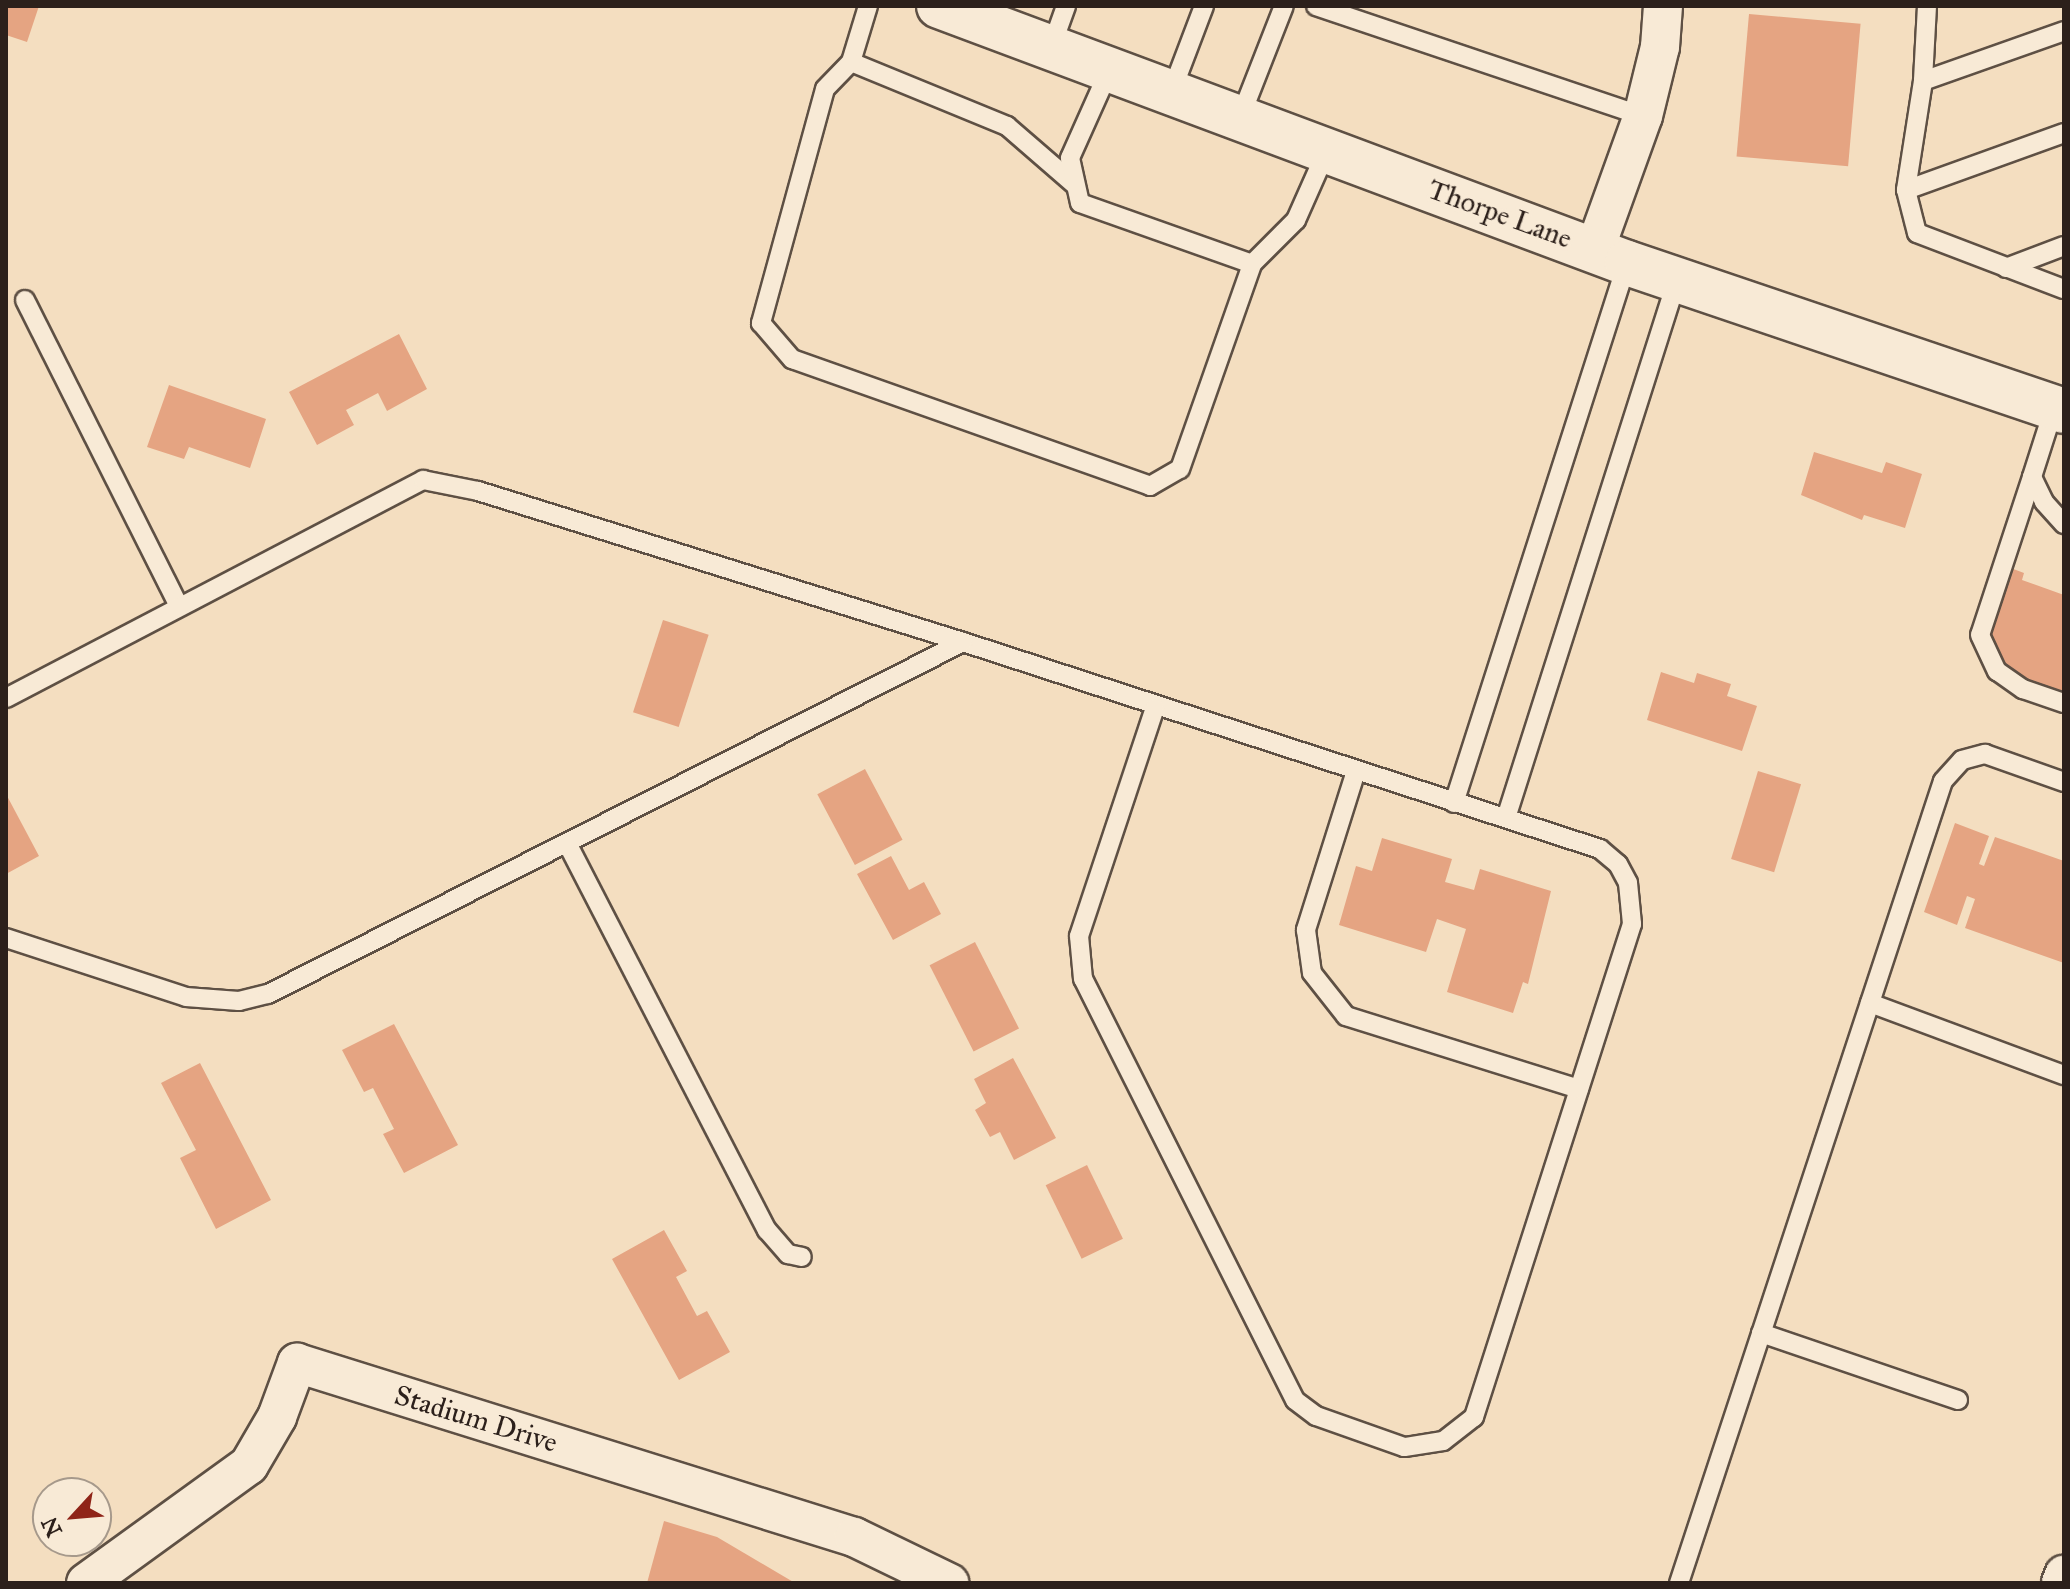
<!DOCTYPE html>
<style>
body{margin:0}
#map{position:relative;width:2070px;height:1589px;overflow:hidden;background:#f4dec0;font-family:"IM FELL Great Primer",serif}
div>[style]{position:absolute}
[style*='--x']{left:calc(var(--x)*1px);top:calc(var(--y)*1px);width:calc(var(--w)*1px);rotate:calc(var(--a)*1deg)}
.building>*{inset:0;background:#e5a482;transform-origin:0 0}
.roads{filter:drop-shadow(2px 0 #5e5044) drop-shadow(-2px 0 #5e5044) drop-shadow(0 2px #5e5044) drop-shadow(0 -2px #5e5044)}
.service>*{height:18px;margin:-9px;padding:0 9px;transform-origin:9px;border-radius:9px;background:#f8ead6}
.minor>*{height:38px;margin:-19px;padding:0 19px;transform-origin:19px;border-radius:19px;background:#f8ead6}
.tertiary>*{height:44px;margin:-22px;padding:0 22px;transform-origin:22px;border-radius:22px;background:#f8ead6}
span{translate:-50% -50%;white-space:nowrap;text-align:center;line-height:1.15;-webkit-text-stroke:7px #f8ead6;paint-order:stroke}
.street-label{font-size:28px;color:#2c201b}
.frame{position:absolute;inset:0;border:8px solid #2c201b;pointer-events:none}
.north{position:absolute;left:32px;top:1477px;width:80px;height:80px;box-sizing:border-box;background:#f8ead6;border:2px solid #a6998b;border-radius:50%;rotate:244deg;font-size:22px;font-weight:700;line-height:32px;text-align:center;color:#2c201b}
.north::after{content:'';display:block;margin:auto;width:28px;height:36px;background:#8f2418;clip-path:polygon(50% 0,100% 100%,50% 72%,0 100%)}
</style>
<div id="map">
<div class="building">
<div style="clip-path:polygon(6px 6px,39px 6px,27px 42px,6px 35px)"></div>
<div style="left:1749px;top:14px;width:112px;height:143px;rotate:5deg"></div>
<div style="clip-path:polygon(399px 334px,427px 389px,387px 411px,378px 393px,346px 410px,354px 425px,317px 445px,289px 392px)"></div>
<div style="clip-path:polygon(169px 385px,266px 419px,250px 468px,189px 447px,184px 459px,147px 447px)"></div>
<div style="clip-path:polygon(1814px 452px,1882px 473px,1886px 462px,1922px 474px,1905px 528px,1864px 515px,1862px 520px,1801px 495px)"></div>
<div style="clip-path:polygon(2008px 567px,2024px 573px,2022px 580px,2064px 595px,2064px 695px,2009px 676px,1988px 632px)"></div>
<div style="left:663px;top:620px;width:48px;height:97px;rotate:18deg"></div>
<div style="clip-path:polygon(1661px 672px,1694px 683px,1697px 673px,1731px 684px,1727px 696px,1757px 706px,1742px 751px,1647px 720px)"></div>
<div style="left:865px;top:769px;width:80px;height:54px;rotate:62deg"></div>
<div style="left:1758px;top:771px;width:45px;height:92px;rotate:17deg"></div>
<div style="clip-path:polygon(6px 794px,39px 856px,6px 874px)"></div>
<div style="clip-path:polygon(1955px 823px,1989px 836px,1979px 864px,1984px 866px,1995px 837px,2064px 861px,2064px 963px,1965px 928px,1975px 899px,1967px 896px,1957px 925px,1924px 912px)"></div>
<div style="clip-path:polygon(1382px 838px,1452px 859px,1445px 882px,1474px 890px,1480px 869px,1551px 891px,1528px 984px,1523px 982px,1513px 1013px,1447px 992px,1466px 929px,1437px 919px,1426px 952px,1339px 925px,1356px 866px,1372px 871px)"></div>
<div style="clip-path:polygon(891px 856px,909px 890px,924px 882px,941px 914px,893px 940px,857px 874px)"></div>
<div style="left:975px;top:942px;width:97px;height:51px;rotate:63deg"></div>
<div style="clip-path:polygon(394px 1024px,458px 1145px,404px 1173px,383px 1134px,394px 1129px,373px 1088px,364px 1092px,342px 1050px)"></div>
<div style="clip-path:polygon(1013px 1058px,1056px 1138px,1014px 1160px,1000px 1132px,990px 1137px,975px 1110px,986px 1103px,974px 1079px)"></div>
<div style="clip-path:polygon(200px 1063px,271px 1200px,216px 1229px,180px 1158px,196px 1150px,161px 1083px)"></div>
<div style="left:1087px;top:1165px;width:82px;height:46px;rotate:64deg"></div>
<div style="clip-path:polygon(664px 1230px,687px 1271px,676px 1277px,697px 1316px,707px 1311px,730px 1352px,679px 1380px,612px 1259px)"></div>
<div style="clip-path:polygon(664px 1521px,717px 1537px,795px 1583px,647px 1583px)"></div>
</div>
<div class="roads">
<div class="service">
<div style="--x:868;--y:6;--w:59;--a:106.9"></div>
<div style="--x:851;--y:62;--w:169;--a:22.3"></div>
<div style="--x:1007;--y:126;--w:90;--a:40.9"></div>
<div style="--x:1316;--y:6;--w:345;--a:18.6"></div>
<div style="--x:1927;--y:6;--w:75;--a:93.1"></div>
<div style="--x:1923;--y:81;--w:110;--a:98.9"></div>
<div style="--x:1906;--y:190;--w:44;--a:75.7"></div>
<div style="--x:1917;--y:233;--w:157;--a:20.9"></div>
<div style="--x:1051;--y:48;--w:45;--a:-70.3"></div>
<div style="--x:851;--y:62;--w:37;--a:134"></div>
<div style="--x:825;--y:89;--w:243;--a:105.3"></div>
<div style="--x:761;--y:323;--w:48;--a:49.3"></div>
<div style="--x:792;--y:359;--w:380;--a:19.5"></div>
<div style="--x:1150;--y:486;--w:34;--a:-30"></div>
<div style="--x:1180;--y:469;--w:217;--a:-70.6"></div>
<div style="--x:1252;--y:264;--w:62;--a:-45"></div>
<div style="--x:1296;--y:220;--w:77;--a:-66.1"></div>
<div style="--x:1108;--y:73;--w:93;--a:114.1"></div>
<div style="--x:1070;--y:158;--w:46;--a:77.5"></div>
<div style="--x:1080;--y:203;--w:182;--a:19.5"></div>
<div style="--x:1923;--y:81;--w:150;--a:-19.5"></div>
<div style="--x:1171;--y:93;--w:93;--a:-69.2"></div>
<div style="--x:1240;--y:118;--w:120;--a:-68.6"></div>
<div style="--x:1906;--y:190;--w:168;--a:-19.8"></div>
<div style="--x:2006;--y:268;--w:62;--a:-20.8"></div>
<div style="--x:25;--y:300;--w:343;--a:63.3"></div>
<div style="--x:2054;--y:408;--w:72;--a:107.7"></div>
<div style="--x:2032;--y:477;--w:28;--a:64"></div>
<div style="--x:2044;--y:502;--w:30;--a:48"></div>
<div style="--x:2032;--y:477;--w:166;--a:108.2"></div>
<div style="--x:1980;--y:635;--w:40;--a:65"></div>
<div style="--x:1997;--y:671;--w:32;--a:35"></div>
<div style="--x:2023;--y:689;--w:43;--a:18.9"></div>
<div style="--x:6;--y:698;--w:471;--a:-27.6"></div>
<div style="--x:423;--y:480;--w:56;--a:11.3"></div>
<div style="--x:478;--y:491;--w:508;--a:17.29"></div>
<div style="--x:963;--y:642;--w:670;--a:18"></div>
<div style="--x:1600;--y:849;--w:23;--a:40"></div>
<div style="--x:1618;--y:864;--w:21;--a:62"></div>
<div style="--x:1628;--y:883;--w:41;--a:84.4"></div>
<div style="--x:1632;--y:924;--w:518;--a:107.77"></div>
<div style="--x:1474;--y:1417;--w:39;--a:142"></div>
<div style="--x:1443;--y:1441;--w:39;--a:171"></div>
<div style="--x:1404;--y:1447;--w:93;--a:-160.6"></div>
<div style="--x:1316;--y:1416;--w:26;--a:-143"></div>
<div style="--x:1295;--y:1400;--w:471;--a:-116.7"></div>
<div style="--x:1083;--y:979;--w:43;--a:-95.3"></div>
<div style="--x:1079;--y:936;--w:240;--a:-71.6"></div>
<div style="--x:1356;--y:771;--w:167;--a:107.5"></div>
<div style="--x:1306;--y:930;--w:43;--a:82.1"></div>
<div style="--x:1312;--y:973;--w:55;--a:51.7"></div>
<div style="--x:1346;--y:1016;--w:244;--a:17.4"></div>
<div style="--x:1454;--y:803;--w:567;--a:-72.24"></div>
<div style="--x:1506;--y:818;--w:565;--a:-72.37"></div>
<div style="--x:567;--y:843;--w:436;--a:62.7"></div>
<div style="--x:767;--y:1230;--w:32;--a:49"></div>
<div style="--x:788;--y:1254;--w:14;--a:12"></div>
<div style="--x:6;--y:938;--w:189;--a:18.1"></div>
<div style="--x:186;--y:997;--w:53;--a:4.3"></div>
<div style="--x:239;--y:1001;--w:30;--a:-14"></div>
<div style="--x:268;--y:994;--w:779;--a:-26.86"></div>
<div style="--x:1870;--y:1003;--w:207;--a:20.4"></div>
<div style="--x:1761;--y:1333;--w:208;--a:18.8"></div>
<div style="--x:1679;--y:1583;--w:844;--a:-71.78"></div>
<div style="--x:1943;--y:781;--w:28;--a:-48"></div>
<div style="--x:1962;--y:760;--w:24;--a:-15"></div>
<div style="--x:1985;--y:754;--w:84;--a:19.5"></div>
</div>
<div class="minor">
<div style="--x:1595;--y:249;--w:141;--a:-70.2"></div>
<div style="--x:1643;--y:116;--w:71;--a:-76.2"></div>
<div style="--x:1660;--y:47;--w:41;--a:-85.8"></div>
<div style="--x:86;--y:1583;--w:201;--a:-35.9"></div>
<div style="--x:249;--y:1465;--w:56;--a:-59.7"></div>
<div style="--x:277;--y:1417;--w:58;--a:-69.7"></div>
<div style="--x:297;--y:1363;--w:584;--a:17.35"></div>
<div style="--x:854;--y:1537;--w:106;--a:25.8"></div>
<div style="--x:2061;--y:1583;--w:9;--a:-69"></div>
</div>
<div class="tertiary">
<div style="--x:939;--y:6;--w:734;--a:20.48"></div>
<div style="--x:1627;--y:263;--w:461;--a:18.7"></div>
</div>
</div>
<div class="street-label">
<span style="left:1500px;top:214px;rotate:20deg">Thorpe Lane</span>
<span style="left:476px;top:1419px;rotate:17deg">Stadium Drive</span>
</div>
<div class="frame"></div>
<div class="north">N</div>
</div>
